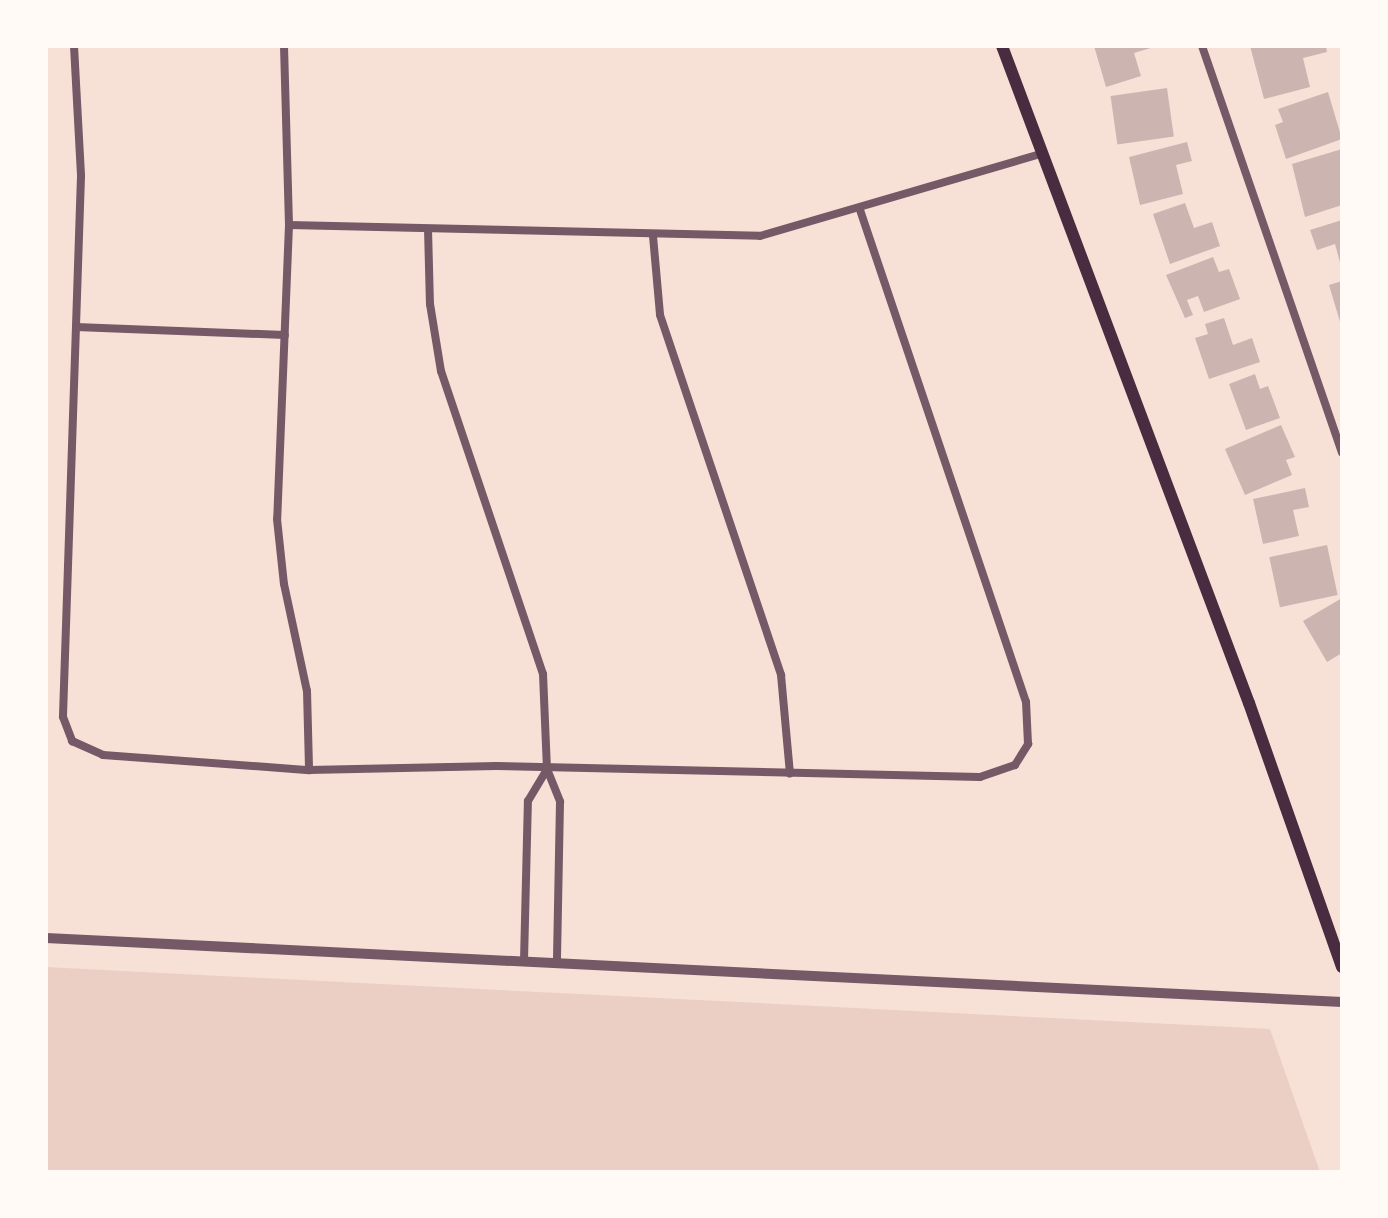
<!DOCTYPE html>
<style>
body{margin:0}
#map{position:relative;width:1388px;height:1218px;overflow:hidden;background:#f7e1d7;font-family:Rubik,sans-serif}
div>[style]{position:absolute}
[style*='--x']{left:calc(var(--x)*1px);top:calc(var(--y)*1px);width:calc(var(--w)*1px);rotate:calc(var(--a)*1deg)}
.green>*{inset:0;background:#ebcfc5}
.building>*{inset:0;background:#ccb4b1;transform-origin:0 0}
.minor>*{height:8px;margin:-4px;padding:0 4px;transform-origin:4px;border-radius:4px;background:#755966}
.tertiary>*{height:10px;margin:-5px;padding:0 5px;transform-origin:5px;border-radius:5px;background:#755966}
.secondary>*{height:12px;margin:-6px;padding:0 6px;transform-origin:6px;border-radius:6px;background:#4a2c40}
span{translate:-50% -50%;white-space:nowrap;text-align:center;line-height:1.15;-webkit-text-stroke:8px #fffaf5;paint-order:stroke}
.frame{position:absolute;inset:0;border:48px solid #fffaf5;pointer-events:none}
</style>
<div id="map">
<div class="green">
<div style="clip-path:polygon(46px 967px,1270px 1029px,1320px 1172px,46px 1172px)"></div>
</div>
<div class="building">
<div style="clip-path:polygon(1094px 46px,1154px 46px,1154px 47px,1134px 53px,1141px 76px,1106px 87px)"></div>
<div style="clip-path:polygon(1250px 46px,1326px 46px,1327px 52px,1303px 58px,1310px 87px,1264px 99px)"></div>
<div style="left:1167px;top:88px;width:49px;height:57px;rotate:82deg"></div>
<div style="clip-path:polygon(1328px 92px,1342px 139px,1286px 159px,1275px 125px,1283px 122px,1278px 109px)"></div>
<div style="clip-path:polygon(1187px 142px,1192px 161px,1176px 165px,1183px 194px,1140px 205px,1129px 157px)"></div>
<div style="clip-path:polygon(1342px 149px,1342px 205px,1305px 217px,1292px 164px)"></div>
<div style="clip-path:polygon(1185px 203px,1194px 228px,1212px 222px,1220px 246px,1170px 264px,1153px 214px)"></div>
<div style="clip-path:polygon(1342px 220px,1342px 265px,1341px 266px,1335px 244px,1317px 250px,1310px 230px)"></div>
<div style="clip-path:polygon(1213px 257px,1219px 272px,1229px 269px,1240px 299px,1204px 312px,1198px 296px,1187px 300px,1193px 315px,1185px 318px,1166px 275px)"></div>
<div style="clip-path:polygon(1342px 281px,1342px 325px,1341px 325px,1329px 285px)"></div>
<div style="clip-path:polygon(1224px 318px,1233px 345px,1252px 338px,1260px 362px,1209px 379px,1195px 338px,1208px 334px,1205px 324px)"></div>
<div style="clip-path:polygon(1255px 374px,1260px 389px,1268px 386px,1280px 418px,1246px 430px,1229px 384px)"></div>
<div style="clip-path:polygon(1281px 425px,1295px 457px,1286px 460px,1292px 475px,1245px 495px,1225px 449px)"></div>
<div style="clip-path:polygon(1305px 488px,1309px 507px,1293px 510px,1299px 536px,1263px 544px,1253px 499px)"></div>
<div style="left:1327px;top:545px;width:51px;height:59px;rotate:78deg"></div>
<div style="clip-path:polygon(1342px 598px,1342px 653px,1327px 662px,1303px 621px)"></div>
</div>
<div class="minor">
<div style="--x:74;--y:46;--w:130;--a:86.9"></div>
<div style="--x:81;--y:176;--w:541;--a:91.91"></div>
<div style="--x:63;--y:717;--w:26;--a:69"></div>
<div style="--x:72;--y:741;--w:34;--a:24"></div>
<div style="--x:103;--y:755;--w:207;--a:4.2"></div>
<div style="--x:309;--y:770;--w:187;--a:-1.2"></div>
<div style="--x:496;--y:766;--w:484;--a:1.3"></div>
<div style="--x:980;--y:777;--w:37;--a:-19"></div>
<div style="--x:1015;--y:765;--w:25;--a:-58"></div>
<div style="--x:1028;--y:744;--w:42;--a:-92.7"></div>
<div style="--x:1026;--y:702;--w:519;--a:-108.64"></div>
<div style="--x:284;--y:46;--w:179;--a:88.4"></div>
<div style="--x:289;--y:225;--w:294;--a:92.3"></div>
<div style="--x:277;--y:519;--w:65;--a:83.9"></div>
<div style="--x:284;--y:584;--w:109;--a:77.9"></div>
<div style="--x:307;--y:691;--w:79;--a:88.5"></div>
<div style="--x:1202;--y:46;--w:430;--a:71"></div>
<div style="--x:289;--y:225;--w:471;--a:1.3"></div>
<div style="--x:760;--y:236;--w:293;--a:-16.3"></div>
<div style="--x:428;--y:229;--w:75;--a:88.5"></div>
<div style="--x:430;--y:304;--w:68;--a:80.7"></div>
<div style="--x:441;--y:371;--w:320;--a:71.4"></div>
<div style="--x:543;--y:674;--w:95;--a:87.6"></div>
<div style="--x:653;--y:236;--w:79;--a:84.9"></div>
<div style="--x:660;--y:315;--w:380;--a:71.4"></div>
<div style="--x:781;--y:675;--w:99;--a:84.8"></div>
<div style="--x:76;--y:327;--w:209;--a:2.2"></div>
<div style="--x:524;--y:961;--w:160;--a:-88.6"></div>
<div style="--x:528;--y:801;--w:37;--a:-59"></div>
<div style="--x:547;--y:769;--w:35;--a:68"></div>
<div style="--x:560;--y:802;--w:161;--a:91.1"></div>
</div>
<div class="tertiary">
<div style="--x:46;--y:938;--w:1298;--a:2.83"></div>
</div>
<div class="secondary">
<div style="--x:1002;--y:46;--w:702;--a:69.4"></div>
<div style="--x:1249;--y:703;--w:280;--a:70.6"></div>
</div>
<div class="frame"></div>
</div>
